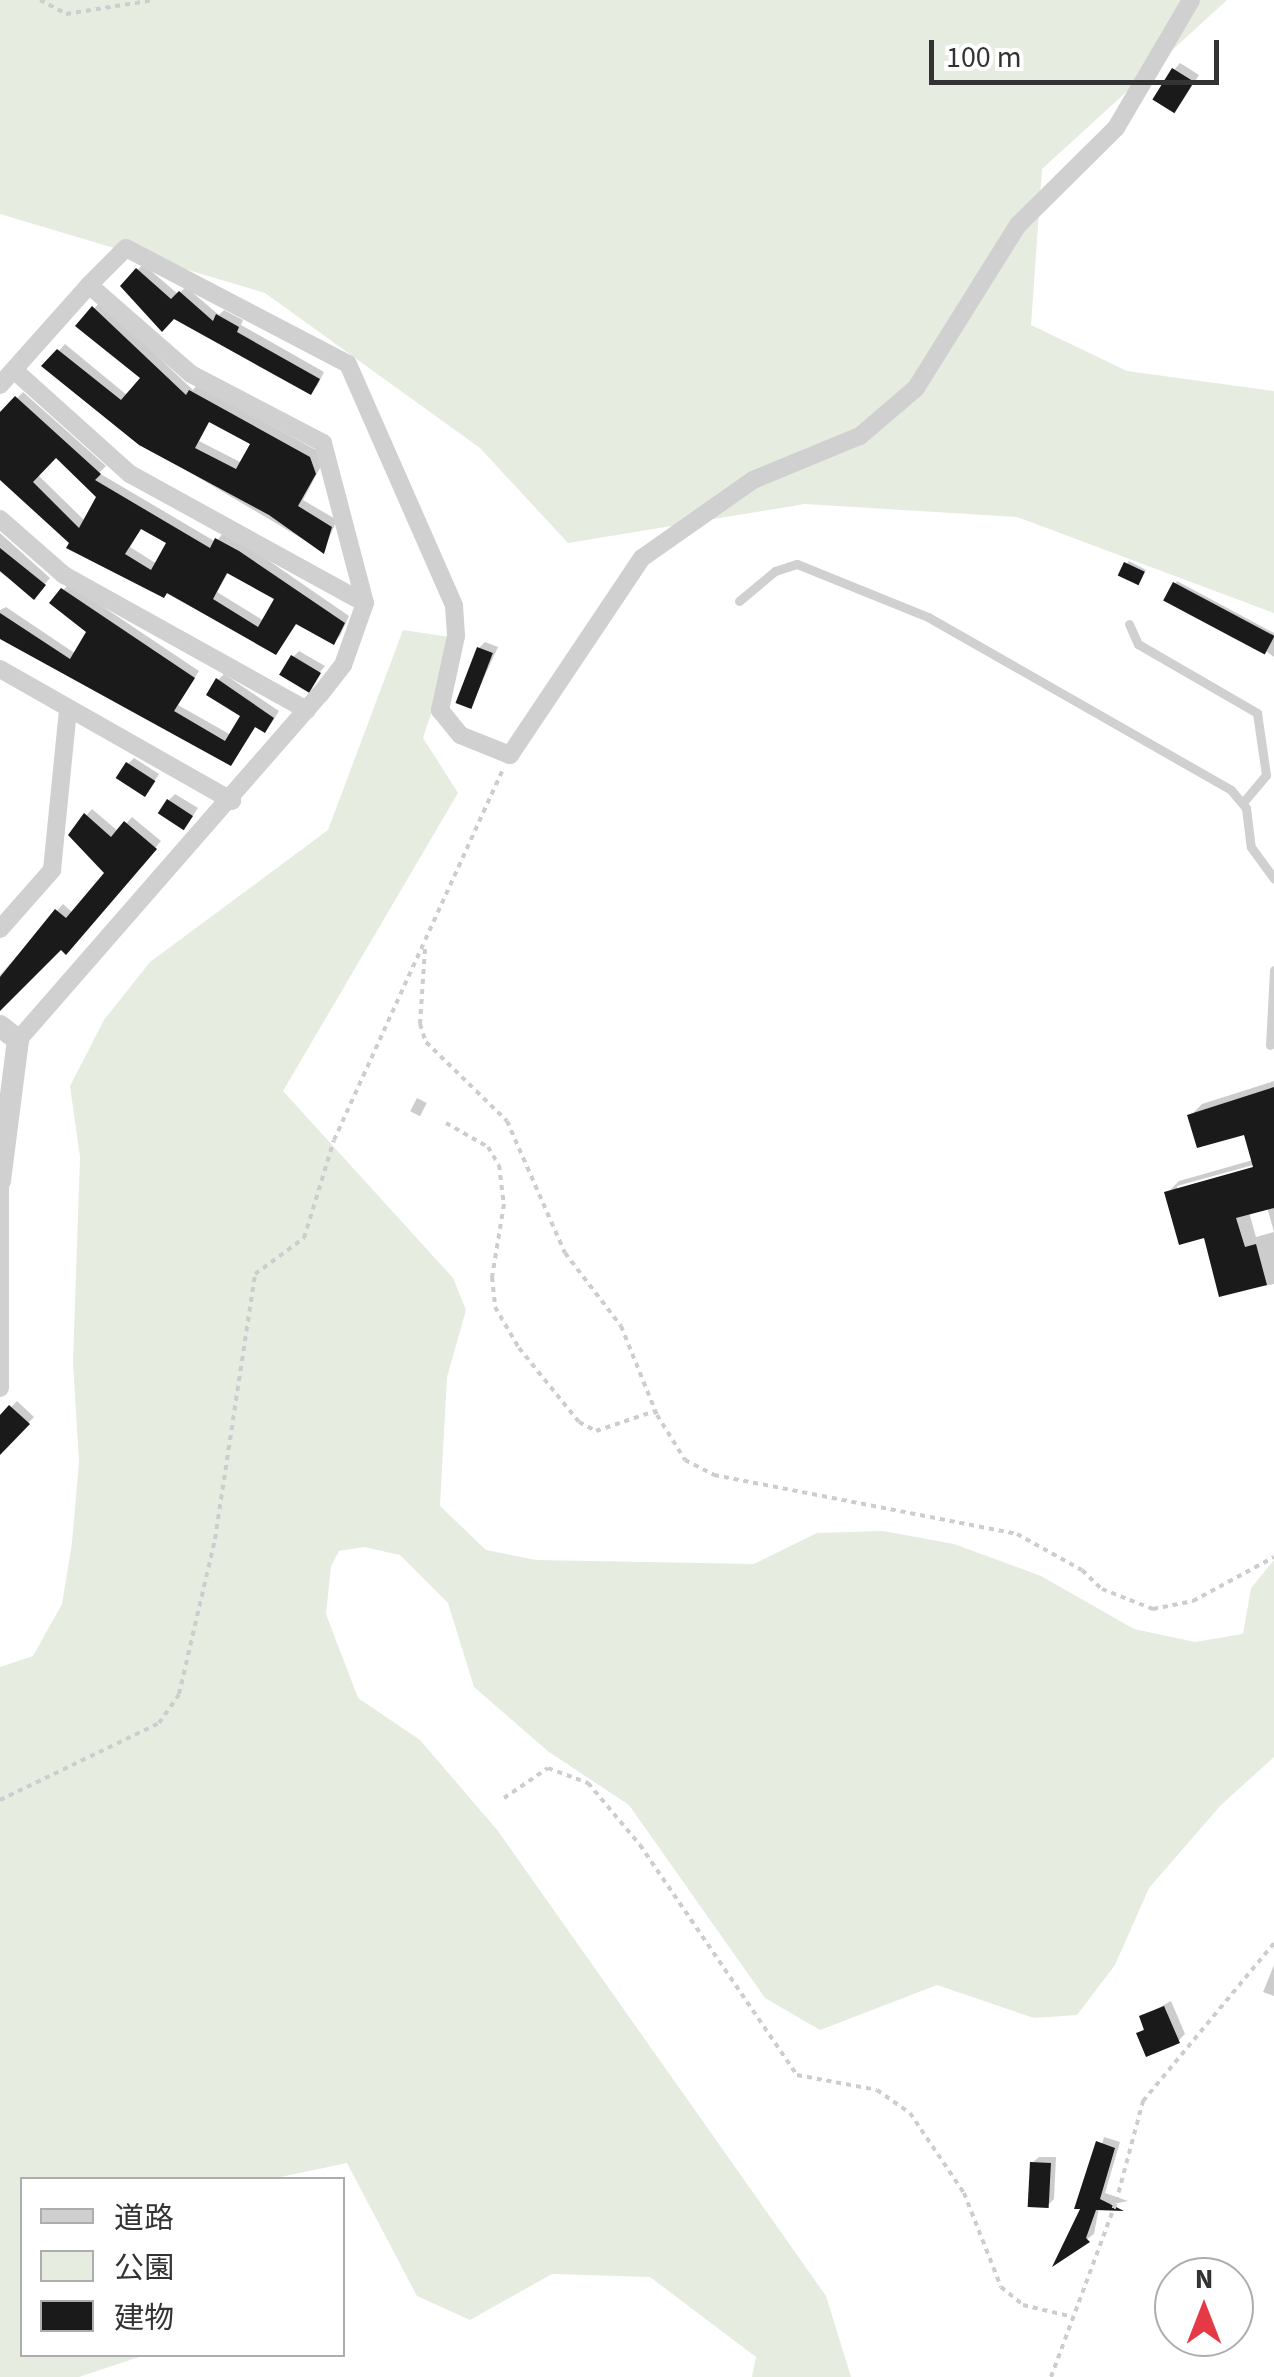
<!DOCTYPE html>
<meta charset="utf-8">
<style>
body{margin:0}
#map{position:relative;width:1274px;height:2377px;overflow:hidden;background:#fff;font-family:"Source Sans 3","Noto Sans JP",sans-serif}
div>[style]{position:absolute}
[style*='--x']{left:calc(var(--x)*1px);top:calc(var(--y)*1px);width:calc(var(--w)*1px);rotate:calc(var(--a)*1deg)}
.green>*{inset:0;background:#e6ecdf}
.shadow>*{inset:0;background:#0003;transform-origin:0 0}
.building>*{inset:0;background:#1a1a1a;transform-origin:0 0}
.path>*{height:4px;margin-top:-2px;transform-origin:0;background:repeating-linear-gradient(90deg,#cdcdcd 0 5px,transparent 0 10px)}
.service>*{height:9px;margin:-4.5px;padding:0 4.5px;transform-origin:4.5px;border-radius:4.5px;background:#d0d0d0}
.minor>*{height:18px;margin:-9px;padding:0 9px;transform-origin:9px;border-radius:9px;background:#d0d0d0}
.tertiary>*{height:22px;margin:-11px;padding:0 11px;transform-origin:11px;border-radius:11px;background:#d0d0d0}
span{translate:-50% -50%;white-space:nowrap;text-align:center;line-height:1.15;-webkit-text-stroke:10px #fff;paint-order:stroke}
.legend{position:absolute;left:20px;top:2177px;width:325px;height:180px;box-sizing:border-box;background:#fff;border:2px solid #adadad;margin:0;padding:12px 18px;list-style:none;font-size:30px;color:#333}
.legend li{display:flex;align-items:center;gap:20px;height:50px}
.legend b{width:50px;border:2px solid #adadad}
.north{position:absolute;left:1154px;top:2257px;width:100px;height:100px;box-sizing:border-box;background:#fff;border:2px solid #adadad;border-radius:50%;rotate:0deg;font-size:28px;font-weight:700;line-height:40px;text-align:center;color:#333}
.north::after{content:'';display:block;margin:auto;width:35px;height:45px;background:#e63946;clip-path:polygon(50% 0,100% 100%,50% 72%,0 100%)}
.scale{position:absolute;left:929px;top:40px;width:290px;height:45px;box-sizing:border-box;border:5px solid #333;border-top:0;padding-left:12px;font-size:30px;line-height:35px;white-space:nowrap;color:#333;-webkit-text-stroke:8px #fff;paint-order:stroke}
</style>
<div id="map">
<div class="green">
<div style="clip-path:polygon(0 0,1227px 0,1042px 169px,1031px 325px,1127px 371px,1274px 391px,1274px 613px,1017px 517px,805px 504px,568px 543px,480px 448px,265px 293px,0 214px)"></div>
<div style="clip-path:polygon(403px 630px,456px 638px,423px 738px,458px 793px,283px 1091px,453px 1278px,466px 1310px,447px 1377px,440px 1506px,486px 1550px,536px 1560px,754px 1564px,817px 1533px,883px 1531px,954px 1544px,1041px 1576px,1134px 1629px,1195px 1642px,1243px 1634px,1251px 1588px,1274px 1560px,1274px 1757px,1221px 1805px,1149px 1888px,1115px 1965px,1077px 2015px,1034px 2018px,937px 1985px,820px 2030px,765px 1998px,629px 1805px,549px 1752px,474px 1687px,448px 1603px,400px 1555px,364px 1547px,339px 1551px,331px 1566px,326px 1614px,358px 1698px,420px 1740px,498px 1831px,826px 2296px,851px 2377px,752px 2377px,756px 2357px,650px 2277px,552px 2274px,470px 2320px,417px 2296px,347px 2163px,271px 2179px,22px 2180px,22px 2354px,145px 2355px,79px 2377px,0 2377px,0 1667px,33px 1656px,62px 1604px,72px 1543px,79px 1462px,73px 1362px,80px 1157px,70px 1086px,104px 1020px,150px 962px,328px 830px)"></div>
</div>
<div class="shadow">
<div style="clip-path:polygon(1180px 63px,1199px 75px,1180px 104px,1174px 70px)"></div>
<div style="clip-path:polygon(143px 264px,178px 294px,186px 287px,219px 315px,224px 310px,243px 320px,241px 325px,324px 372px,317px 386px,311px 392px,123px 286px)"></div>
<div style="clip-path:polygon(evenodd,100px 302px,193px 390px,197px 385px,316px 450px,321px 466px,303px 500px,337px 520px,323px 551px,140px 443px,45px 366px,65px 344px,128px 396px,144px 378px,79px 326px,100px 302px,210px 420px,254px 443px,242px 463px,199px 441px,210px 420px)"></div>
<div style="clip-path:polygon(evenodd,23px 392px,106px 466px,99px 473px,216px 542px,223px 533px,246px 545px,349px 616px,340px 636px,333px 642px,297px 622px,276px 652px,72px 543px,0 476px,1px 415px,23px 392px,56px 455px,99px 497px,86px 522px,37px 474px,56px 455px,23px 392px,142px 527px,170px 542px,157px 564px,130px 547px,142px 527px,23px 392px,229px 571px,277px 598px,264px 621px,217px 592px,229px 571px)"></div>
<div style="clip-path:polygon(0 533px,50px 578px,34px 596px,0 572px)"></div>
<div style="clip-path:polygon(1129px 561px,1146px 570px,1140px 581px,1120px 574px)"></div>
<div style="clip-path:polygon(1177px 581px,1274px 633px,1274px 657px,1175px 584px)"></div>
<div style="clip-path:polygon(69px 584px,199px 671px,178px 705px,231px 735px,244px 715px,218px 680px,224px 674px,279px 711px,271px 724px,265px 730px,257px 725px,231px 763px,0 635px,0 610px,6px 607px,76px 654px,89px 632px,63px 590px)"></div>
<div style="clip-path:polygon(485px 642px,498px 647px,471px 706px,479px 648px)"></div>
<div style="clip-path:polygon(299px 651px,325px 666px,312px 682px,293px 657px)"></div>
<div style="clip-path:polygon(134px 758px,159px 774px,150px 788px,128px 764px)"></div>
<div style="clip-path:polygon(175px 794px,198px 808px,190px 820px,169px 800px)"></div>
<div style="clip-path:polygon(92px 809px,119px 832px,132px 817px,161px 841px,72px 946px,61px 947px,0 1002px,0 975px,63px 904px,73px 913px,108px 873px,72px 832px)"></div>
<div style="clip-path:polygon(evenodd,1274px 1081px,1274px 1232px,1267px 1207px,1249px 1212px,1256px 1237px,1274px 1232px,1274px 1284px,1221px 1294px,1205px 1235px,1167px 1193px,1179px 1181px,1253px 1160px,1245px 1132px,1190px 1116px,1202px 1104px,1274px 1081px,1264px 1162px,1266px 1166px,1177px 1191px,1177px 1186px,1264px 1162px)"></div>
<div style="left:417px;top:1098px;width:11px;height:15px;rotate:27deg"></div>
<div style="clip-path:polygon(17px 1401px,34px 1417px,0 1453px,0 1419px)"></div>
<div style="clip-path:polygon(1274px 1965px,1274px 1996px,1263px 1992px)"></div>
<div style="clip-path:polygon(1171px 2001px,1185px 2034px,1178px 2041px,1139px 2033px,1146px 2027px,1142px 2017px)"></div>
<div style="clip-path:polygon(1104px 2137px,1120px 2142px,1105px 2193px,1128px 2201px,1099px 2207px,1094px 2234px,1059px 2260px,1084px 2207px)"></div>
<div style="clip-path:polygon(1039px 2157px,1056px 2157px,1054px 2199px,1048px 2205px,1032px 2163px)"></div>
</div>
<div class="building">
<div style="left:1172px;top:68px;width:26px;height:37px;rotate:32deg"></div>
<div style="clip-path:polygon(136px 268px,171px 299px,179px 291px,213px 321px,216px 314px,239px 327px,237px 332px,320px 379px,311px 395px,174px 319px,162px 332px,120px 286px)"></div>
<div style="clip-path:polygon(evenodd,92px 306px,186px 395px,189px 390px,310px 457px,316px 474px,298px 506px,332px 527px,324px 554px,269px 515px,139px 445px,41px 366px,57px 349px,121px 400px,140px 378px,75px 326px,92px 306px,209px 422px,250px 444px,236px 469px,195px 448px,209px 422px)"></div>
<div style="clip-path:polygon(evenodd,15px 396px,101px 474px,95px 480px,210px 548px,215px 538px,239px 551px,345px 623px,334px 645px,296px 624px,276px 655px,167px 593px,164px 598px,66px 548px,69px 543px,0 480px,0 412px,15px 396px,56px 458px,96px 497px,79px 528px,33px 482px,56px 458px,15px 396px,141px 529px,166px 543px,151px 570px,125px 554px,141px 529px,15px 396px,227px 573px,274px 599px,258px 627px,213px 599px,227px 573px)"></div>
<div style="clip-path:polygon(0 548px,46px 585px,34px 600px,0 571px)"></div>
<div style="left:1124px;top:562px;width:23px;height:15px;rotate:25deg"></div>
<div style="left:1173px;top:582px;width:115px;height:21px;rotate:28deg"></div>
<div style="clip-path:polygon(61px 588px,195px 678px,174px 711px,225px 741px,240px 716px,206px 695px,216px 678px,274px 718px,265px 733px,255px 727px,231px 766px,0 639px,0 613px,70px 659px,86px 632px,49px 603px)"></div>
<div style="left:477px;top:647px;width:17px;height:60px;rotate:21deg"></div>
<div style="left:291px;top:655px;width:35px;height:23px;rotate:31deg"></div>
<div style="left:126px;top:762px;width:35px;height:19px;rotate:33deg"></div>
<div style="left:167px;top:799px;width:31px;height:17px;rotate:33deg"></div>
<div style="clip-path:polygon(84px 813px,111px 837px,124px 821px,157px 849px,66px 955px,61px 950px,0 1011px,0 977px,55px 909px,66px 918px,104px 873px,68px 835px)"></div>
<div style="clip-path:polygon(1274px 1087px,1274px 1208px,1236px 1218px,1245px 1247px,1256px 1244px,1267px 1285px,1219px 1297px,1204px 1238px,1179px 1245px,1164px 1192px,1253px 1167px,1244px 1135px,1197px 1148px,1187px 1115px)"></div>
<div style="clip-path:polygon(9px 1405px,30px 1424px,0 1455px,0 1415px)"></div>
<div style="clip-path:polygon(1164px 2006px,1180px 2043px,1146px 2057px,1136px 2033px,1144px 2030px,1139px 2016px)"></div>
<div style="clip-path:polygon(1096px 2141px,1115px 2148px,1100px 2199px,1124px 2211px,1096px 2210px,1086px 2238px,1090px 2242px,1052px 2267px,1080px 2209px,1074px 2209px)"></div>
<div style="left:1030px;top:2162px;width:21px;height:45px;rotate:3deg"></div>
</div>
<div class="path">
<div style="--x:40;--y:0;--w:30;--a:28"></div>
<div style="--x:66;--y:14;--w:89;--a:-9"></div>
<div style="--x:425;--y:949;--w:75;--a:93.8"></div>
<div style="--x:420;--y:1024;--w:19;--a:72"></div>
<div style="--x:426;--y:1042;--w:113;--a:44.3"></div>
<div style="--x:507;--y:1121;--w:144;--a:66.3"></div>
<div style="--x:565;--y:1253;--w:92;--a:52.5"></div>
<div style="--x:621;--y:1326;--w:96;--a:68"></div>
<div style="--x:657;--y:1415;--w:53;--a:58.1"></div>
<div style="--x:685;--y:1460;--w:33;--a:27"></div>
<div style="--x:714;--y:1475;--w:309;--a:11"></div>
<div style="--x:1017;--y:1534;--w:74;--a:29"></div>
<div style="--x:1082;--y:1570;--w:28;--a:44"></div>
<div style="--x:1102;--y:1589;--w:55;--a:21.4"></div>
<div style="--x:1153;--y:1609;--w:41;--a:-11.3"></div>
<div style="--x:1193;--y:1601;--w:92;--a:-28.5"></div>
<div style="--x:446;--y:1123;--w:48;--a:29.7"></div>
<div style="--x:488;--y:1147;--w:21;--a:59"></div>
<div style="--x:499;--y:1165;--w:39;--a:83"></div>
<div style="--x:504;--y:1204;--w:74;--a:99.3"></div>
<div style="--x:492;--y:1277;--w:30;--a:84"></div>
<div style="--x:495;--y:1307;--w:48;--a:59.7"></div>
<div style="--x:519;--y:1348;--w:95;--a:51"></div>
<div style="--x:579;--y:1422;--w:19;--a:28"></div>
<div style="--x:596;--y:1431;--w:62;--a:-18.7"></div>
<div style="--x:504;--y:1798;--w:53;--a:-34.3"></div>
<div style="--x:548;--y:1768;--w:43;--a:20.6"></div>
<div style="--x:588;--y:1783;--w:81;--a:50"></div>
<div style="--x:640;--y:1845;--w:278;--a:55.7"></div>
<div style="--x:797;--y:2075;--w:81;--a:10.6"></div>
<div style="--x:877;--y:2090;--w:40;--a:34.9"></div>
<div style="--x:910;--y:2113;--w:97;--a:56"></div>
<div style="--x:964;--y:2193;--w:101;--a:68.5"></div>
<div style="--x:1001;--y:2287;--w:28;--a:39"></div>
<div style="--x:1023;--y:2305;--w:51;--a:13.5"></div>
<div style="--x:0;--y:1800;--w:177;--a:-25.8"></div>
<div style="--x:159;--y:1723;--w:35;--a:-55"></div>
<div style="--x:179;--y:1694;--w:159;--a:-76.9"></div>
<div style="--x:215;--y:1539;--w:268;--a:-81.4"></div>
<div style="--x:255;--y:1274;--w:61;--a:-36.3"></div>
<div style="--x:304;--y:1238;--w:102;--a:-73"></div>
<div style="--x:334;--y:1140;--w:407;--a:-65.5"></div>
<div style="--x:1051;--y:2377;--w:187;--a:-69.6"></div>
<div style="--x:1116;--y:2202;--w:105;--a:-75"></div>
<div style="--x:1143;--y:2101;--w:205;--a:-50.3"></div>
</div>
<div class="service">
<div style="--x:739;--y:601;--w:47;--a:-39.8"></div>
<div style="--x:775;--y:571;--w:23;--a:-18"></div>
<div style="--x:797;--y:564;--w:141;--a:22"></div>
<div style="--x:928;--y:617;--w:349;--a:29.7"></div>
<div style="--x:1231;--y:790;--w:23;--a:50"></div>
<div style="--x:1246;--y:808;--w:39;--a:83"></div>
<div style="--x:1251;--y:847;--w:39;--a:54"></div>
<div style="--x:1129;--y:624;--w:22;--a:66"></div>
<div style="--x:1138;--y:644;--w:138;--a:30.1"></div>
<div style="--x:1257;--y:713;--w:63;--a:81.7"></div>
<div style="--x:1266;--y:775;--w:35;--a:130"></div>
<div style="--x:1270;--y:1045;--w:75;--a:-86.9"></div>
</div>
<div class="minor">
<div style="--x:89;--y:285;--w:52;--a:-45"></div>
<div style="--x:126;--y:248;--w:250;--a:27.6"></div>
<div style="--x:348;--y:364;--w:264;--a:66.3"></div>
<div style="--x:454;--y:606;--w:30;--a:86"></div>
<div style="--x:456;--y:636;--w:76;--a:102.2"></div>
<div style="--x:440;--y:710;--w:32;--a:51"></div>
<div style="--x:460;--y:735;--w:54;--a:21.8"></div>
<div style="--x:510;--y:755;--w:237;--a:-56.2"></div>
<div style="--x:642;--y:558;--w:136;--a:-35.1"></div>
<div style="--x:753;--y:480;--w:116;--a:-22.4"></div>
<div style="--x:860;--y:436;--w:74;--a:-40.6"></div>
<div style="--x:916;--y:388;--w:192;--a:-58"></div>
<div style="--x:1018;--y:225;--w:138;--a:-44.7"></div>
<div style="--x:1116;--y:128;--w:148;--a:-59.6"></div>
<div style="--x:14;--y:370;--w:156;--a:41.9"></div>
<div style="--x:130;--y:474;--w:268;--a:28.8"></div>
<div style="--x:0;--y:385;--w:134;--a:-48.3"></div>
<div style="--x:89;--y:285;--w:135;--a:41.1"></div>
<div style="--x:191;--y:374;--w:149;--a:27.6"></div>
<div style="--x:323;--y:443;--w:165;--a:75.3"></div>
<div style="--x:365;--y:603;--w:66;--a:109.5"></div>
<div style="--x:343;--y:665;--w:37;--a:128"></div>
<div style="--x:320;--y:694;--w:459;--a:131.1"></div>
<div style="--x:0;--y:519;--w:85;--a:41.2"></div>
<div style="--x:64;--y:575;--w:278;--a:29.1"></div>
<div style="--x:0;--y:669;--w:267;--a:29.6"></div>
<div style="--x:0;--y:929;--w:79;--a:-48.6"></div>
<div style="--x:52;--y:870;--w:160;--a:-84.3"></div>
<div style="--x:0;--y:1177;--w:211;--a:90"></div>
</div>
<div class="tertiary">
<div style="--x:0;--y:1026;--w:23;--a:38"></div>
<div style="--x:18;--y:1040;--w:142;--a:97.3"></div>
</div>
<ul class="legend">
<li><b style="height:12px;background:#d0d0d0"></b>道路</li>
<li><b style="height:28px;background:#e6ecdf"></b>公園</li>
<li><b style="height:28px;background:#1a1a1a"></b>建物</li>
</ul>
<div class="north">N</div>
<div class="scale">100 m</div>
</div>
